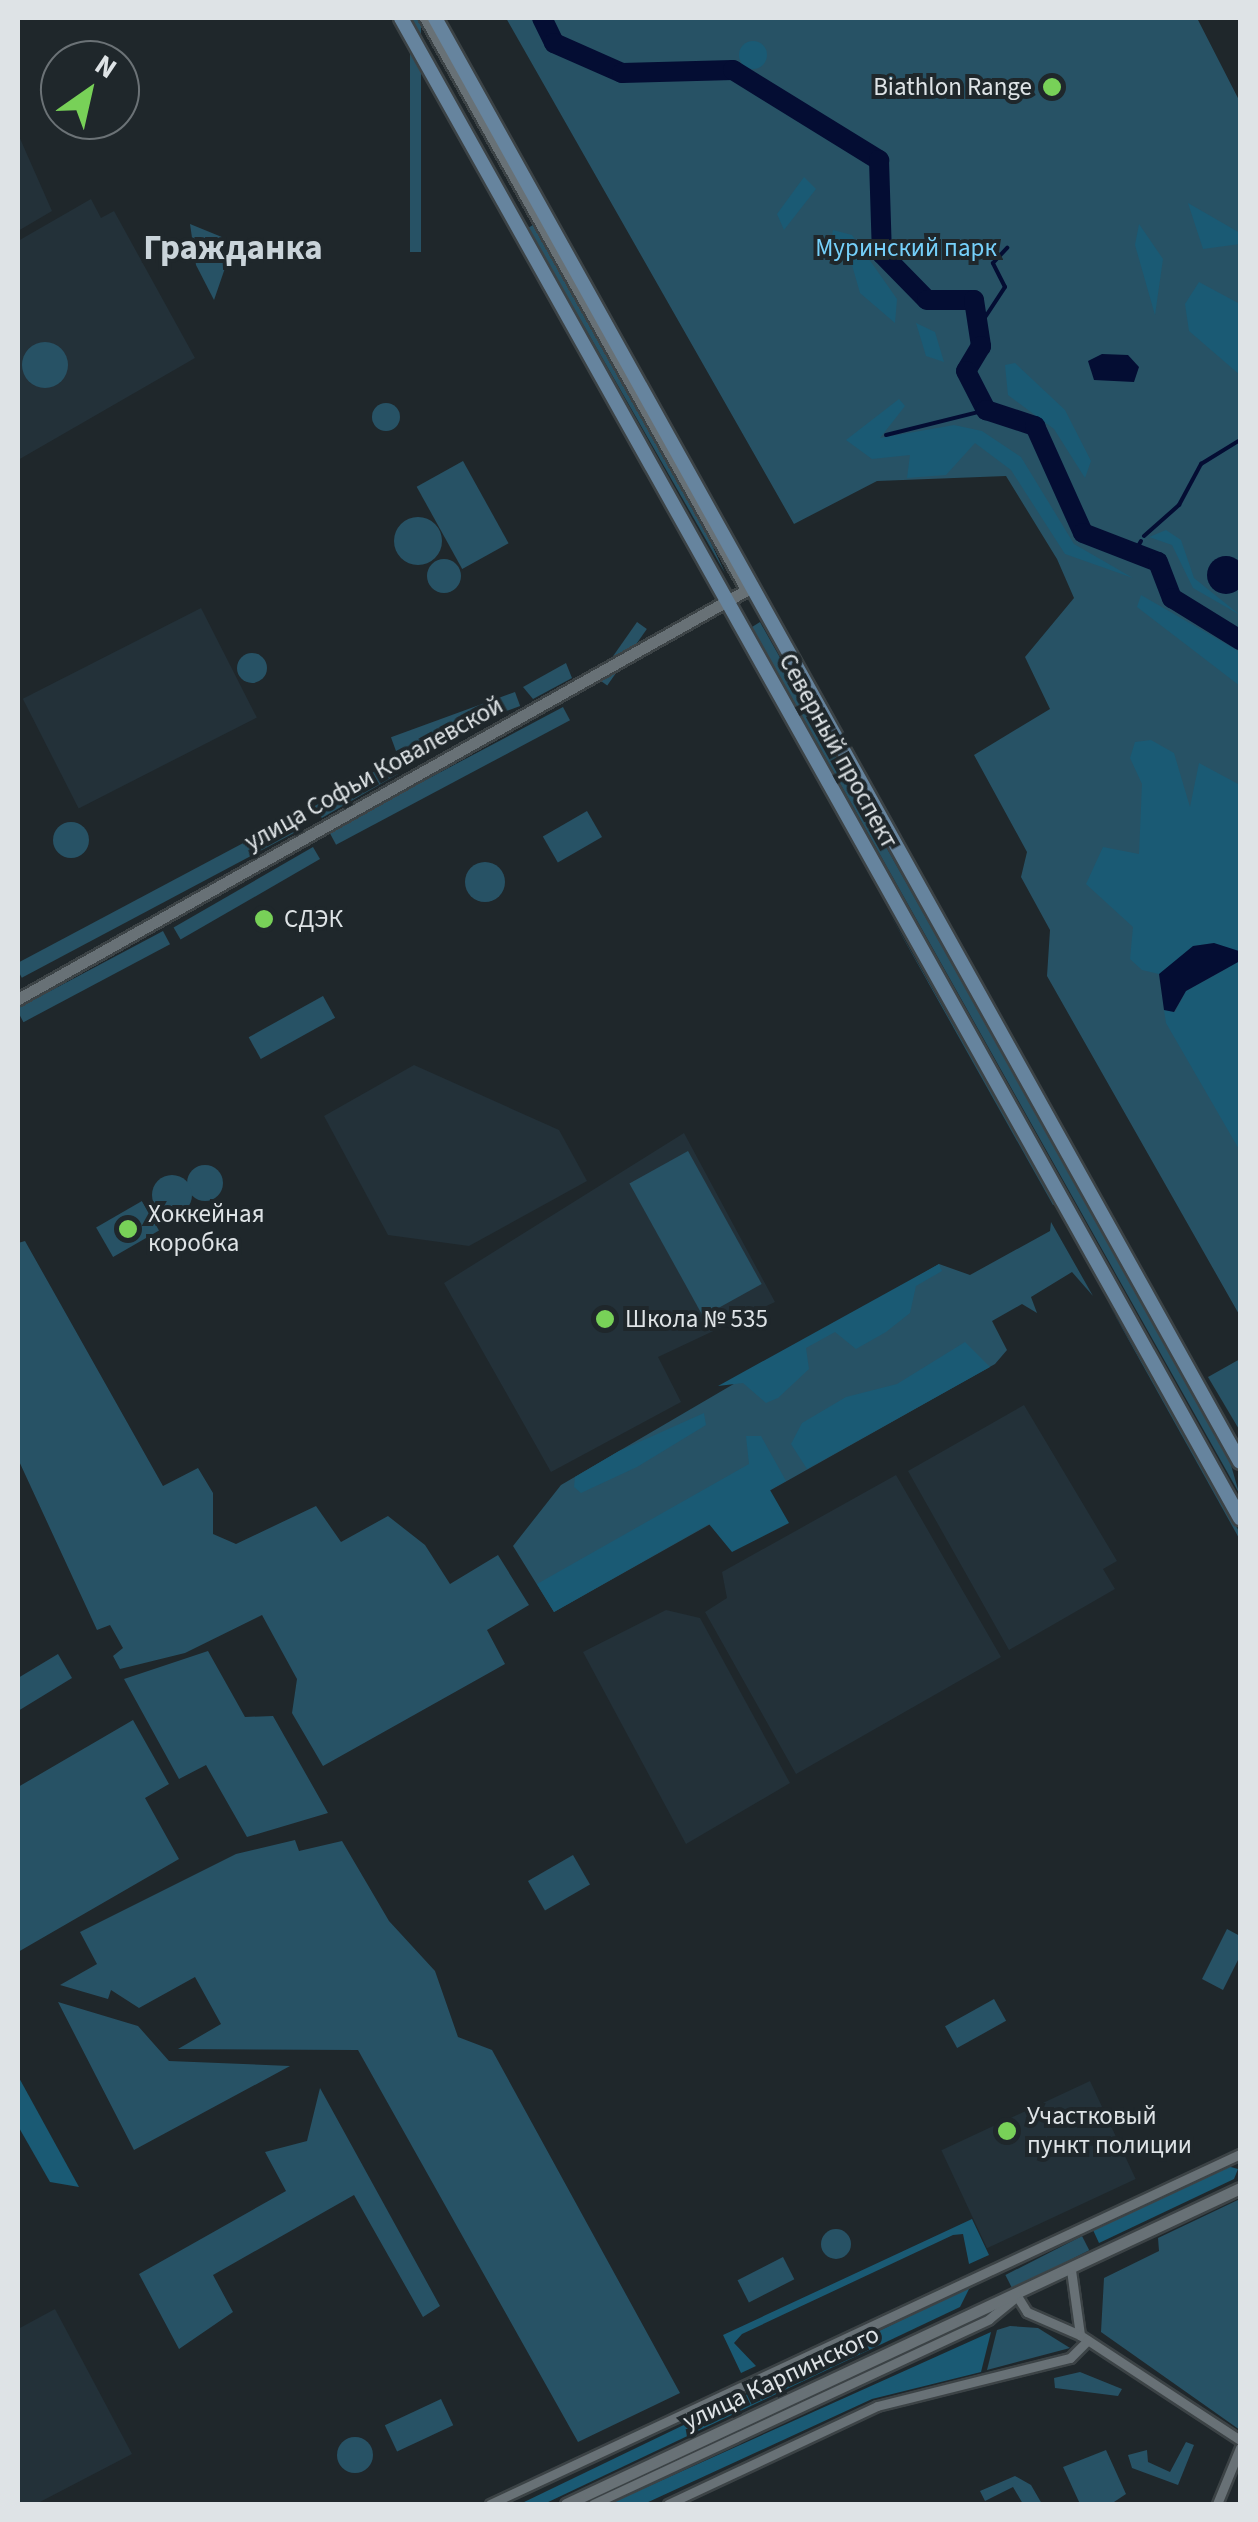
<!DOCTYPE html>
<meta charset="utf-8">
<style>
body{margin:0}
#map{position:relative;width:1258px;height:2522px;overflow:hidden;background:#1f272b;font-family:"Source Sans 3",sans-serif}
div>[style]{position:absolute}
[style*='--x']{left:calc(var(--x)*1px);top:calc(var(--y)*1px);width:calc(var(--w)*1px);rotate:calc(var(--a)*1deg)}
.built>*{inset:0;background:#233139;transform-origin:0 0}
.green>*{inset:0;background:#275265;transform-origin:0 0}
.round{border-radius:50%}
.forest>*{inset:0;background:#1a5a74}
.water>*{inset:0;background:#040d33}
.stream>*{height:4px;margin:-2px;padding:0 2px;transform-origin:2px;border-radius:2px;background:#040d33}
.river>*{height:20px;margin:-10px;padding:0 10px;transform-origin:10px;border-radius:10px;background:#040d33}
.roads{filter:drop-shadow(2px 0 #3c4346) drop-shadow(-2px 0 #3c4346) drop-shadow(0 2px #3c4346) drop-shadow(0 -2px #3c4346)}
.minor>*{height:9px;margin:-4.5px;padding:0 4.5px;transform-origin:4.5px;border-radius:4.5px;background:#687176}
.tertiary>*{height:11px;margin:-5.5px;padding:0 5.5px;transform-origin:5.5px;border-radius:5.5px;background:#687176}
.secondary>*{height:14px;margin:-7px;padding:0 7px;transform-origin:7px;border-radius:7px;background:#66849e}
.dots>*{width:28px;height:28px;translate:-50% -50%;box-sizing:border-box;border:5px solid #1f272b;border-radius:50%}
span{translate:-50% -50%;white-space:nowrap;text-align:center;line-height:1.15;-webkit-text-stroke:8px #1f272b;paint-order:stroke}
.poi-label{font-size:25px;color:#dee3e6}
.right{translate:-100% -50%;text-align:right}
.left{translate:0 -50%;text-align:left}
.park-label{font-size:25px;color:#75d0fa}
.street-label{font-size:25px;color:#dee3e6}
.district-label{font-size:35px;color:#cad4da;font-weight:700}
.frame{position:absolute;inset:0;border:20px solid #dee3e6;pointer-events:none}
.north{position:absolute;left:40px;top:40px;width:100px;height:100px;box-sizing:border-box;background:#1f272b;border:2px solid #6b7276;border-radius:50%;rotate:34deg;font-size:28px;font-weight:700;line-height:40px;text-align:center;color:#dee3e6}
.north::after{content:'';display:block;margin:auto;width:35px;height:45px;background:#78d158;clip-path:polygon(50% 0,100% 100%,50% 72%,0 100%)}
</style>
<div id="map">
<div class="built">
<div style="clip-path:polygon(18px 134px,52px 211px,18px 231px)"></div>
<div style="clip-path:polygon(91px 199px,101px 218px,114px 211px,195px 358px,18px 460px,18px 241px)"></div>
<div style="left:201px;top:608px;width:123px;height:200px;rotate:63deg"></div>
<div style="clip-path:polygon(414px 1065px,559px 1130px,587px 1181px,469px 1246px,388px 1235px,324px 1116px)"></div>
<div style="clip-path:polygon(684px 1133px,775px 1302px,658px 1357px,681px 1402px,551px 1472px,444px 1283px)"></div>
<div style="clip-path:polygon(1024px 1405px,1117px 1561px,1103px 1569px,1115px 1589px,1009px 1650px,908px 1471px)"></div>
<div style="clip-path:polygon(896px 1475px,1001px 1657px,796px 1774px,705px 1612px,727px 1598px,722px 1572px)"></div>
<div style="clip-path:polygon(666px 1610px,700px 1618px,790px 1783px,686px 1844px,583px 1652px)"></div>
<div style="left:1090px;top:2081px;width:108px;height:164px;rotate:65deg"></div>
<div style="clip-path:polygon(55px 2309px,132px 2454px,36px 2504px,18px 2504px,18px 2329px)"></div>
</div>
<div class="green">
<div style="left:410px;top:18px;width:11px;height:234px"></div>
<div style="clip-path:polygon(506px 18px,1197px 18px,1240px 102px,1240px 1316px,1047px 976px,1050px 930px,1021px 877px,1027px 852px,974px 755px,1050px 709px,1025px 657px,1074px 598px,1057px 559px,1006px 476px,877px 481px,794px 524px)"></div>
<div style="clip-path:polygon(536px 223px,687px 491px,725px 573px,528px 228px)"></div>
<div style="clip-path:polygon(190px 224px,234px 242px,214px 300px,196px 265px)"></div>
<div class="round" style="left:22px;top:342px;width:46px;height:46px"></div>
<div class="round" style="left:372px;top:403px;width:28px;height:28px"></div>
<div style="left:463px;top:461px;width:94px;height:53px;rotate:61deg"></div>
<div class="round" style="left:394px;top:517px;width:48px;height:48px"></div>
<div class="round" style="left:427px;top:559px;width:34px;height:34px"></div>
<div style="left:637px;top:622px;width:12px;height:69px;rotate:35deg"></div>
<div style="clip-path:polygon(760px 622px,1229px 1458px,1239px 1493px,752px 627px)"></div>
<div class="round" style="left:237px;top:653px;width:30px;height:30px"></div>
<div style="clip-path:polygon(566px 663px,572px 678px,533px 699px,523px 687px)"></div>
<div style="left:515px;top:692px;width:15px;height:132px;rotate:70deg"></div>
<div style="left:563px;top:707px;width:15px;height:265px;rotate:62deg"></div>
<div style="left:391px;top:762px;width:14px;height:88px;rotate:60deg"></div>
<div style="left:587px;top:811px;width:30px;height:51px;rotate:60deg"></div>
<div style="left:292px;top:817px;width:15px;height:314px;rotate:62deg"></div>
<div class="round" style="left:53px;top:822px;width:36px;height:36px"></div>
<div style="left:313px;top:847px;width:14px;height:161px;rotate:60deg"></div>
<div class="round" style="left:465px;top:862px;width:40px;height:40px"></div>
<div style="clip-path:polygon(888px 911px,1056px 1204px,1053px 1205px)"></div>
<div style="left:163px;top:931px;width:15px;height:166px;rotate:62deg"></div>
<div style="left:323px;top:996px;width:25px;height:85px;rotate:61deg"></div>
<div style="left:688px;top:1151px;width:152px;height:67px;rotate:61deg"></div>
<div class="round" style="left:187px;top:1165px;width:36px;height:36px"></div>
<div class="round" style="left:152px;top:1175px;width:40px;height:40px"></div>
<div style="left:142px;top:1201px;width:34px;height:53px;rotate:60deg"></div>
<div style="clip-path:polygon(1051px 1222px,1093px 1296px,1072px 1272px,1031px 1297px,1037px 1313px,1022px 1304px,992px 1321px,1007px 1350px,995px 1364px,554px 1612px,513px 1546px,561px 1485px,939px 1264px,970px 1275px,1050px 1231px)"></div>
<div style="clip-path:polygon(25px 1241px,163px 1486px,198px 1468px,213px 1493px,213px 1534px,236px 1544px,316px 1506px,341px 1542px,388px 1516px,425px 1545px,450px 1584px,498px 1555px,529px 1605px,487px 1630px,505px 1664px,323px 1766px,292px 1713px,297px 1679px,262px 1615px,185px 1653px,120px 1669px,113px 1656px,123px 1648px,110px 1625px,97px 1630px,18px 1459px,18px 1243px)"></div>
<div style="clip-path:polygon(1107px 1301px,1240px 1533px,1240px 1540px)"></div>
<div style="clip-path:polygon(1240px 1359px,1240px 1431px,1208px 1377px)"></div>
<div style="clip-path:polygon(208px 1651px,245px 1717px,273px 1716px,328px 1813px,247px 1837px,206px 1765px,179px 1779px,124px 1679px)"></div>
<div style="clip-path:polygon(58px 1654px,72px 1678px,18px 1711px,18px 1678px)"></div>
<div style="clip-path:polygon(133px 1720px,169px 1784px,145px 1798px,179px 1859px,18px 1952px,18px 1787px)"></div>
<div style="clip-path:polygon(295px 1840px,299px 1851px,342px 1841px,389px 1921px,435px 1971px,458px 2037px,492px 2050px,680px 2393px,578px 2442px,358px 2050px,178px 2049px,221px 2024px,195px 1977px,139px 2008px,111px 1990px,108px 1999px,60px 1985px,97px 1964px,80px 1932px,236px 1854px)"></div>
<div style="left:573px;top:1855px;width:34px;height:52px;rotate:60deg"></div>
<div style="clip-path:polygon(1227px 1929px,1240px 1936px,1240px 1956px,1223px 1990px,1202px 1979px)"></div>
<div style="left:994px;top:1999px;width:25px;height:56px;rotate:61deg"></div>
<div style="clip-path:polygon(58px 2002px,138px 2026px,169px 2061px,290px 2066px,134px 2150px)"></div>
<div style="clip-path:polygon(320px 2088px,440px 2306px,423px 2317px,354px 2195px,213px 2275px,233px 2312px,179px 2349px,139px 2274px,286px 2191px,265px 2152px,307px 2141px)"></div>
<div style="clip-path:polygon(1240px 2199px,1240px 2430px,1101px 2332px,1104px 2278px,1159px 2251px,1158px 2238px)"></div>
<div class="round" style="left:821px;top:2229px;width:30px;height:30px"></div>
<div style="left:1082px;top:2236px;width:16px;height:86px;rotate:63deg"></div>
<div style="left:783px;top:2257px;width:25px;height:51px;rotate:63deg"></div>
<div style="clip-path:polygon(1010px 2326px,1038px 2328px,1070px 2348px,987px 2370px,997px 2330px)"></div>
<div style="clip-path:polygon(1080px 2372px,1122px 2389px,1118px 2396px,1055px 2388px,1054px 2378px)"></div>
<div style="left:441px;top:2399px;width:29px;height:62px;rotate:65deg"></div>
<div class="round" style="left:337px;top:2437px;width:36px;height:36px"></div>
<div style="clip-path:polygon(1186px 2442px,1194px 2445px,1178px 2485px,1132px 2468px,1128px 2455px,1147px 2450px,1148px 2462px,1170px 2472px)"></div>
<div style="clip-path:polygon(1106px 2450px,1126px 2494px,1111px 2504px,1080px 2504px,1063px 2467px)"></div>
<div style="clip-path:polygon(1015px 2476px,1031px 2485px,1042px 2504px,1023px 2504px,1013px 2487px,985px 2501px,980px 2491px)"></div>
</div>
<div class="forest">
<div class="round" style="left:739px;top:41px;width:28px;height:28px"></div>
<div style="clip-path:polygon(804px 177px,816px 189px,784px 230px,777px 214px)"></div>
<div style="clip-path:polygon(1188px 203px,1240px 233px,1240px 244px,1203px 249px)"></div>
<div style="clip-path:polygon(1139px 224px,1163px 259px,1155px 315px,1135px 245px)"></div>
<div style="clip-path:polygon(833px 230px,852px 235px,897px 299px,895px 323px,860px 293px,852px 265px,830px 246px)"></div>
<div style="clip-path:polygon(1199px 282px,1240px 304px,1240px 375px,1189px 331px,1185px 304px)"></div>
<div style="clip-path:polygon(916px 323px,935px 332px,944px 362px,926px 356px)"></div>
<div style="clip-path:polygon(1015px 363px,1065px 410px,1091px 461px,1085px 478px,1054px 429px,1008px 395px,1005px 365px)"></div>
<div style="clip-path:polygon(899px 399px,905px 406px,880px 438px,954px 425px,982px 431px,1021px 457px,1074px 544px,1133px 578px,1065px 554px,1011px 470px,975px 443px,946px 475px,907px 478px,910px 455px,872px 459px,846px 440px)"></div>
<div style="clip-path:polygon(1166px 530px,1181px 540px,1194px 578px,1240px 615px,1193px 588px,1172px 545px,1149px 537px)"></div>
<div style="clip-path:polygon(1141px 595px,1240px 652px,1240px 686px,1137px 607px)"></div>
<div style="clip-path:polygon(1151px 740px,1174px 753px,1190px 807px,1199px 763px,1240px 785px,1240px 1151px,1166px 1023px,1164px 1010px,1175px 1012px,1186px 991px,1228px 968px,1214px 943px,1194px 946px,1159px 974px,1142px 970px,1130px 959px,1133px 927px,1086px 884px,1103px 847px,1139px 854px,1142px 784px,1130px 758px,1135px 742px)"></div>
<div style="clip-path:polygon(939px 1264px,942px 1271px,916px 1286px,910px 1313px,886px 1332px,856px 1349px,835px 1332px,806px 1348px,809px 1369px,778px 1398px,766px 1403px,743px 1383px,718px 1386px)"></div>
<div style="clip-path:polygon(965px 1342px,990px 1367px,807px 1469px,791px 1444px,802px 1423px,846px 1397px,897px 1384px)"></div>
<div style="clip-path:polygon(704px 1413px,706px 1425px,637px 1467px,581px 1493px,574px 1487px,575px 1477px,619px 1451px)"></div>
<div style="clip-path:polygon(746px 1436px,761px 1436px,786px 1481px,770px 1490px,789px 1523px,732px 1552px,709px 1524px,554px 1612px,537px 1584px,749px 1464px)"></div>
<div style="clip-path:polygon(18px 2076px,79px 2187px,50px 2182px,18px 2126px)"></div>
<div style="clip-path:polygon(1227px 2166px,1238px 2169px,1234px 2179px,1099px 2243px,1093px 2230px)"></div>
<div style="clip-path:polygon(972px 2219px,989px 2255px,969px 2264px,963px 2234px,953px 2235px,742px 2334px,734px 2343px,756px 2366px,741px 2373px,723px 2335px)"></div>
<div style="clip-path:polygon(970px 2287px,960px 2307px,544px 2504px,520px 2504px)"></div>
<div style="clip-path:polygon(991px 2332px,981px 2372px,872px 2399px,644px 2504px,609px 2504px)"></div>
</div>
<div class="water">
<div style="clip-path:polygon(1102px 354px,1128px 355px,1139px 367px,1134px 382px,1094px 380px,1088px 361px)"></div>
<div class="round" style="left:1207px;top:556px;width:38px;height:38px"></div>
<div style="clip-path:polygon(1214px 943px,1239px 951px,1240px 961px,1186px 991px,1174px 1012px,1164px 1010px,1159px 974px,1193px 946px)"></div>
</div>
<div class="stream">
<div style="--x:982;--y:322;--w:42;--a:-56.7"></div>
<div style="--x:1005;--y:287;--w:27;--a:-117"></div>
<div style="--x:993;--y:263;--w:21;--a:-47"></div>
<div style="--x:886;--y:435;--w:103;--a:-14"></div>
<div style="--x:1144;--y:536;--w:47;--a:-41.5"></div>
<div style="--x:1179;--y:505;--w:47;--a:-61.8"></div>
<div style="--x:1201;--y:464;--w:46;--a:-31.6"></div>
<div style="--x:1137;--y:548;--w:8;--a:-60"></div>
</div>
<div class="river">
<div style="--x:542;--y:18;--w:28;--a:64"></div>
<div style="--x:554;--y:43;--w:74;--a:23.8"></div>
<div style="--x:622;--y:73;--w:111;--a:-1.5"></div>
<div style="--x:733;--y:70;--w:172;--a:31.7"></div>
<div style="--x:879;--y:160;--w:94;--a:88.2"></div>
<div style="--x:882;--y:254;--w:64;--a:45.6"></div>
<div style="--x:927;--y:300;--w:47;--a:0"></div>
<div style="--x:974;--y:300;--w:47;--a:81.3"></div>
<div style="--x:981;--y:346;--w:29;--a:121"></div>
<div style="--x:966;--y:371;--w:44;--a:62.9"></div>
<div style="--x:986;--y:410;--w:52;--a:18.1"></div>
<div style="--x:1035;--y:426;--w:117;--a:65.8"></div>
<div style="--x:1083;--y:533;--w:80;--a:21.1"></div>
<div style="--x:1158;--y:562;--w:39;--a:69"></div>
<div style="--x:1172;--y:598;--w:80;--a:31.7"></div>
</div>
<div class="roads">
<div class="minor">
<div style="--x:424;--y:18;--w:657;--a:60.67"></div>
<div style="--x:1071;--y:2270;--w:66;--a:82.1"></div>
<div style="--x:490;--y:2504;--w:828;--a:-25.02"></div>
<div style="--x:593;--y:2504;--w:437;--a:-25"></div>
<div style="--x:989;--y:2319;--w:36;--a:-39"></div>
<div style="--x:1017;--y:2296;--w:19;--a:58"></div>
<div style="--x:1027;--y:2312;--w:58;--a:23.5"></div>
<div style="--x:1080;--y:2335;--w:191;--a:33.3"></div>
<div style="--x:668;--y:2504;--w:231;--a:-25.1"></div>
<div style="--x:877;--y:2406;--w:199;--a:-14"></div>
<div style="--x:1070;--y:2358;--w:25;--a:-45"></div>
<div style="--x:1217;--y:2504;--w:61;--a:-67.7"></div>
</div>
<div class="tertiary">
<div style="--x:18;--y:999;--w:842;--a:-29.31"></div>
<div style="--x:566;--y:2504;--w:744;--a:-25.12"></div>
</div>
<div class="secondary">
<div style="--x:401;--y:18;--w:1719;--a:60.78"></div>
<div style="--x:435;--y:18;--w:1653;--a:60.86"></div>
</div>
</div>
<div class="dots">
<div style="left:1052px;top:87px;background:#78d158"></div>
<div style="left:264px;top:919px;background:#78d158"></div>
<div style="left:128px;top:1229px;background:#78d158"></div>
<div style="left:605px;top:1319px;background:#78d158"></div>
<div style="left:1007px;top:2131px;background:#78d158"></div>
</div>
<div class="poi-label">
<span class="right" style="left:1032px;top:87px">Biathlon Range</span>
<span class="left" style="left:284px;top:919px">СДЭК</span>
<span class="left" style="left:148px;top:1229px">Хоккейная<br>коробка</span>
<span class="left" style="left:625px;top:1319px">Школа № 535</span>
<span class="left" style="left:1027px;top:2131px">Участковый<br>пункт полиции</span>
</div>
<div class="park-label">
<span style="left:906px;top:248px">Муринский парк</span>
</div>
<div class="street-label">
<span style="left:838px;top:751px;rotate:61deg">Северный проспект</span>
<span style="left:374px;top:774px;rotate:-29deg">улица Софьи Ковалевской</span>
<span style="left:781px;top:2378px;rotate:-25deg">улица Карпинского</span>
</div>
<div class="district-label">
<span style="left:233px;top:248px">Гражданка</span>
</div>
<div class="frame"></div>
<div class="north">N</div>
</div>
